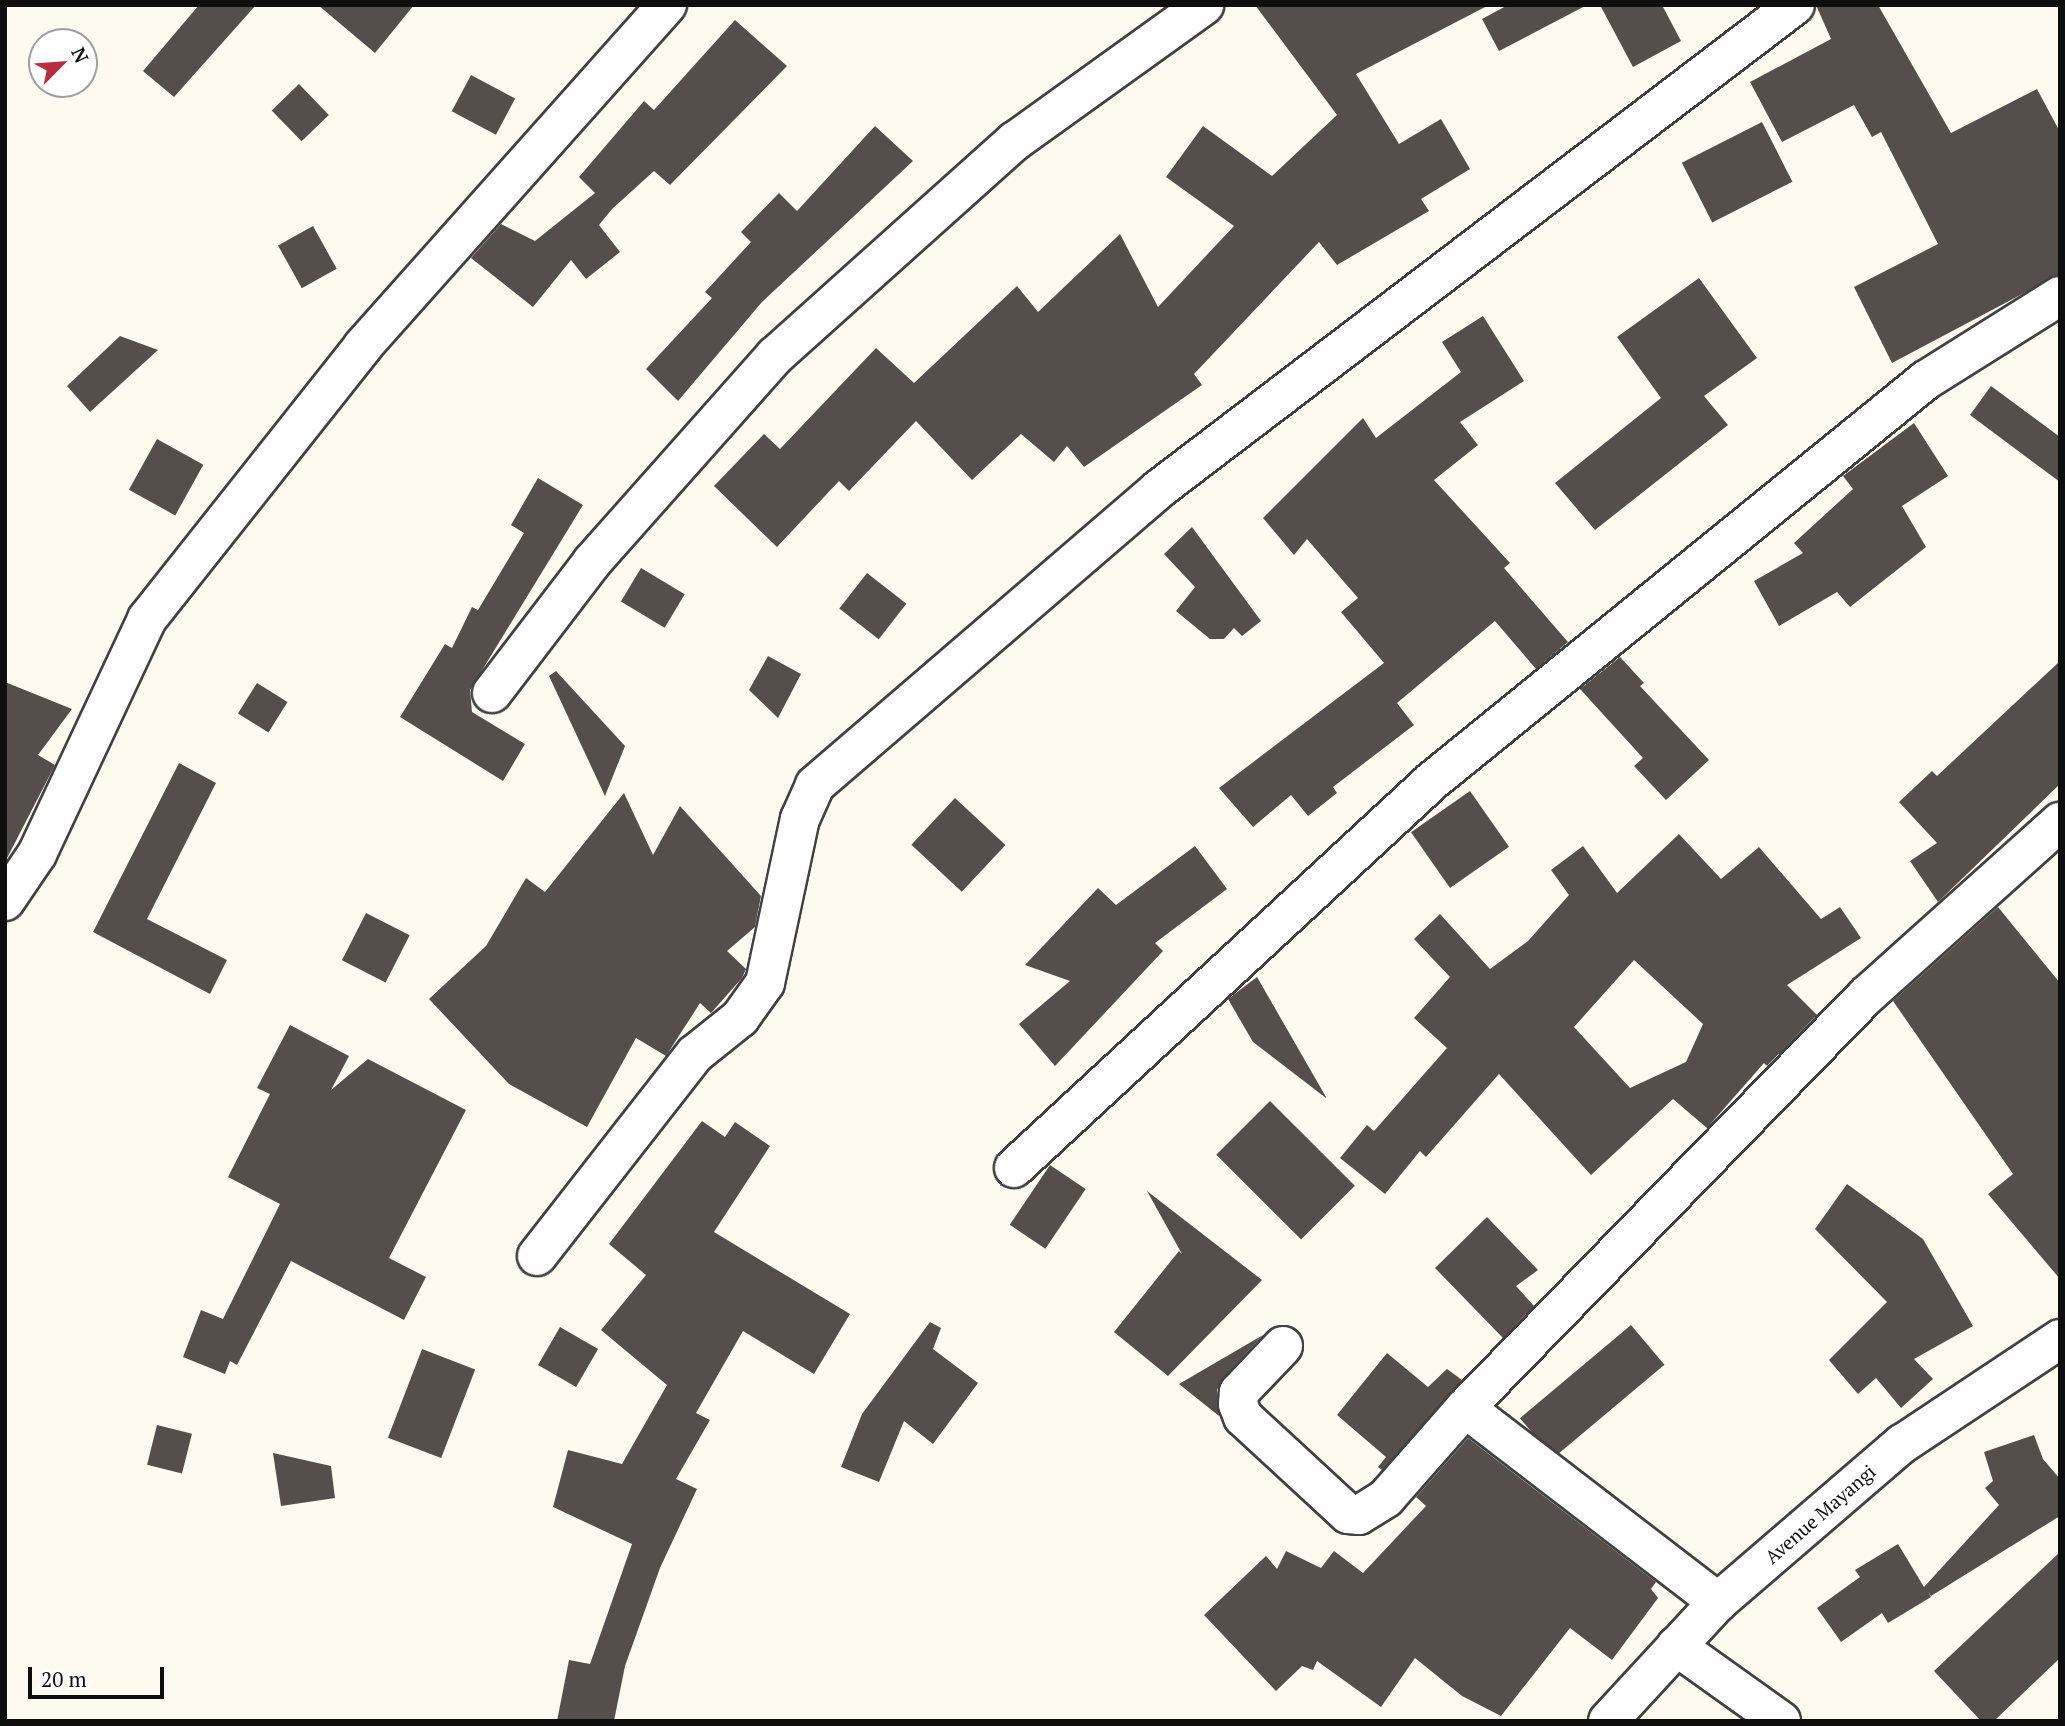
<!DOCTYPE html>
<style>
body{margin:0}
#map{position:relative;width:2065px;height:1726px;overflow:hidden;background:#fefaef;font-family:"PT Serif",serif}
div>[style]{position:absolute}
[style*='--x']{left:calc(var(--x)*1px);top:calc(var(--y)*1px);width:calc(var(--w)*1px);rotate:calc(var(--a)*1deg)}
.building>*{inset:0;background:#564e4b;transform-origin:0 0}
.roads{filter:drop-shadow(2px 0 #414141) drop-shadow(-2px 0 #414141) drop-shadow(0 2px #414141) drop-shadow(0 -2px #414141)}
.minor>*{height:38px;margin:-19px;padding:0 19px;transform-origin:19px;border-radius:19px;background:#fff}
span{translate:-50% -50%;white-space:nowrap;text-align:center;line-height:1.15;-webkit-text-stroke:7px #fff;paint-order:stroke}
.street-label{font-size:19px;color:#0e0e0e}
.frame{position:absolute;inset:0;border:7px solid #0e0e0e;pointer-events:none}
.north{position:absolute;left:28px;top:28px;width:70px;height:70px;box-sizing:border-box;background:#fff;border:2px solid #9f9f9f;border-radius:50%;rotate:65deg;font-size:19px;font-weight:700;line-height:28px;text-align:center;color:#0e0e0e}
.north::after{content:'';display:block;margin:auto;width:24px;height:32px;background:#b92b3e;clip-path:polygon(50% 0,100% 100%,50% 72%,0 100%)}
.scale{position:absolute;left:28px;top:1667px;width:136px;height:32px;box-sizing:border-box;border:4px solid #0e0e0e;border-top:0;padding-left:9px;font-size:21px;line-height:24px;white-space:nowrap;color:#0e0e0e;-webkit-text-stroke:5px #fff;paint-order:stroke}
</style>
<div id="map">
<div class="building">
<div style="clip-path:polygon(199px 5px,256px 5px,174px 97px,143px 71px)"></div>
<div style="clip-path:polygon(318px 5px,414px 5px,375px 53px)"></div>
<div style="clip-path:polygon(1255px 5px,1489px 5px,1356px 74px,1399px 144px,1441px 119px,1470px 169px,1421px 199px,1429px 211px,1337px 265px,1319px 242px,1194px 374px,1202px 385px,1084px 467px,1067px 446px,1054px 462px,1021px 434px,972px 480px,916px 421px,849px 491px,839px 481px,777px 547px,714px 486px,764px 434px,780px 449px,876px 348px,914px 383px,1017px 286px,1038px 312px,1120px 234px,1158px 307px,1234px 226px,1166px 177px,1203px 126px,1272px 176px,1337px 115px)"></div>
<div style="clip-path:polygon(1508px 5px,1587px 5px,1499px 51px,1482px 19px)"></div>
<div style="clip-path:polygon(1600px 5px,1662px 5px,1681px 41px,1633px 67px)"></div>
<div style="clip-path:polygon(1816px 5px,1878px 5px,1951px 133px,2037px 89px,2060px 132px,2060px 274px,1892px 363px,1854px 287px,1938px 244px,1881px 132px,1872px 137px,1854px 105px,1782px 142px,1750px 82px,1831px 39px)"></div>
<div style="clip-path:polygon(735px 20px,787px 66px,670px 185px,654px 171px,612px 209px,599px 225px,620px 252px,586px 279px,571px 260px,533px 307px,471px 258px,501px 224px,535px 241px,595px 193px,579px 177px,644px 101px,654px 110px)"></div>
<div style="left:471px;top:75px;width:50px;height:41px;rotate:28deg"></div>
<div style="left:299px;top:84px;width:43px;height:38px;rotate:46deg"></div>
<div style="left:1762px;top:122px;width:67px;height:90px;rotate:63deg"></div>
<div style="clip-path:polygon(875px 126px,913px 161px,762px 302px,678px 401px,646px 369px,712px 298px,705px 292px,751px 242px,741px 232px,779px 193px,797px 211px)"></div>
<div style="left:313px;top:226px;width:49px;height:40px;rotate:61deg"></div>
<div style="clip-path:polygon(1699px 278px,1757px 358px,1704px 396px,1728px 425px,1595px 530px,1555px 483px,1661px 398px,1617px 337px)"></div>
<div style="clip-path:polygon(1483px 316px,1524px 381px,1460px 422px,1478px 445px,1434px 480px,1510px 563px,1504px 568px,1568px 642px,1536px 669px,1495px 621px,1397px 703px,1414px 725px,1333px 787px,1337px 793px,1308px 816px,1291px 795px,1253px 827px,1219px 788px,1384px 663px,1341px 612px,1358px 598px,1307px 539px,1294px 555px,1263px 518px,1363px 418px,1376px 438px,1461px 372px,1442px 342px)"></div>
<div style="clip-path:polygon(120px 336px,158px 350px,90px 412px,67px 386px)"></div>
<div style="clip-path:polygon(1991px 386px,2060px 437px,2060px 482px,1970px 415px)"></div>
<div style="clip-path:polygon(1914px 423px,1948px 476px,1902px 506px,1926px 547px,1850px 607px,1837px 592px,1779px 626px,1754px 581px,1803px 553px,1794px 543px,1853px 489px,1843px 476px)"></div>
<div style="left:157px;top:439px;width:53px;height:58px;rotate:29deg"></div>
<div style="clip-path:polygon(538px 478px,583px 505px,470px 690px,472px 712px,525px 744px,503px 781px,400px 717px,445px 644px,452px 648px,472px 607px,478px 610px,524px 533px,511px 525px)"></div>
<div style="clip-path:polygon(1192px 527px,1261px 621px,1242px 636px,1234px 628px,1224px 639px,1210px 639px,1176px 611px,1195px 587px,1164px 554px)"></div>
<div style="left:641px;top:568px;width:51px;height:39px;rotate:31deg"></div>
<div style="left:867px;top:573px;width:50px;height:45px;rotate:38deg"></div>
<div style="clip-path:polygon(768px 656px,801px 674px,778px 718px,749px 690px)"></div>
<div style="clip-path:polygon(1620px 657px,1644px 683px,1640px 686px,1709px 760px,1666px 800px,1634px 766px,1643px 758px,1580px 689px)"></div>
<div style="clip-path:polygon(2060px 661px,2060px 784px,1938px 902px,1910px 861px,1937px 843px,1899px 802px,1932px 771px,1937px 776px)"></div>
<div style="clip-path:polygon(556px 671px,625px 746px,605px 796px,549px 676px)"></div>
<div style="clip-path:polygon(5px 682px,72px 709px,38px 755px,55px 765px,5px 862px)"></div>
<div style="left:257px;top:683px;width:36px;height:36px;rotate:32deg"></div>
<div style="clip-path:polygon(179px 763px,216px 783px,147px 919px,227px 960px,210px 994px,93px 932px)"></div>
<div style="left:1470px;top:791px;width:68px;height:72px;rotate:55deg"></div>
<div style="clip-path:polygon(624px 793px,653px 855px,680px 806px,761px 896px,755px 927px,727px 951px,746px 969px,742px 978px,711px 1013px,700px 1003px,666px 1056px,636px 1038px,587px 1127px,509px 1084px,429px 999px,486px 946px,526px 878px,545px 892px)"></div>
<div style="left:955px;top:798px;width:69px;height:64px;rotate:43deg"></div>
<div style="clip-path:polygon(evenodd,1679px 834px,1721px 879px,1759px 847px,1821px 919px,1840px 907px,1861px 938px,1787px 985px,1817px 1015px,1767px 1066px,1764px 1063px,1707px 1128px,1673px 1099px,1591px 1175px,1499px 1074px,1426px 1157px,1420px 1151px,1385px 1194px,1340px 1158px,1367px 1125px,1374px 1131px,1447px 1048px,1414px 1018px,1450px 977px,1414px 939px,1440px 914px,1490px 969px,1528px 941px,1569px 895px,1551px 870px,1583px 846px,1617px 893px,1679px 834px,1634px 960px,1703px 1024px,1686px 1062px,1630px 1088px,1574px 1027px,1634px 960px)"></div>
<div style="clip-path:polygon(1195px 846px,1227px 889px,1155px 943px,1163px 951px,1055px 1066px,1019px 1024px,1070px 981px,1025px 965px,1098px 888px,1116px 905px)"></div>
<div style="clip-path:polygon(1998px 907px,2060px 983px,2060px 1279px,1988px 1194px,2013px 1174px,1893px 1001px)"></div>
<div style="left:366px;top:913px;width:49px;height:53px;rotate:27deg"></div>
<div style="clip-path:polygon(1257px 977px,1326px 1097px,1326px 1098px,1253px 1042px,1228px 999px)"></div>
<div style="clip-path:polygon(290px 1025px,349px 1056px,331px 1090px,368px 1059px,466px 1110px,389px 1258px,426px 1277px,404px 1320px,291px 1261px,237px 1365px,230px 1361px,225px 1374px,183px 1357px,201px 1310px,223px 1319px,280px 1204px,228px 1177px,270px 1094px,257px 1088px)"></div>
<div style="left:1270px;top:1101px;width:120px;height:76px;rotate:45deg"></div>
<div style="clip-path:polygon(702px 1121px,725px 1137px,735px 1122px,770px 1146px,714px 1232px,850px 1314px,814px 1374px,743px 1331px,696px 1413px,710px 1420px,676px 1479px,697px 1489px,660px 1568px,625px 1666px,614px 1721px,557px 1721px,569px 1660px,590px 1664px,632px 1544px,553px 1507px,568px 1450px,622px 1464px,667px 1385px,601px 1330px,646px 1275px,609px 1244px)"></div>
<div style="left:1050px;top:1165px;width:43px;height:72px;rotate:34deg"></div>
<div style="clip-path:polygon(1847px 1184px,1923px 1239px,1973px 1326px,1914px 1359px,1933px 1379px,1901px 1408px,1876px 1378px,1858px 1394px,1829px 1360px,1887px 1302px,1815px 1229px)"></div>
<div style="clip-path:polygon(1147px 1191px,1262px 1280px,1168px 1376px,1114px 1332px,1179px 1251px,1182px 1254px)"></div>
<div style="clip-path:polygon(1487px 1217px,1538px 1270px,1516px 1286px,1534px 1306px,1503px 1338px,1435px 1268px)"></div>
<div style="clip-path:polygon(930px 1322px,941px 1328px,933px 1349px,978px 1383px,933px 1444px,904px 1421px,879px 1482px,841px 1467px,862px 1414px)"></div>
<div style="left:1631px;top:1325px;width:52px;height:145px;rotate:50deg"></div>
<div style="left:560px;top:1327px;width:44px;height:44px;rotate:30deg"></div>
<div style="clip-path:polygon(1263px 1335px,1223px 1378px,1217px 1390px,1219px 1416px,1179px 1384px)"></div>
<div style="left:422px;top:1349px;width:57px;height:95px;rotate:21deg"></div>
<div style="clip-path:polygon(1387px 1353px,1428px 1387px,1447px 1369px,1462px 1380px,1382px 1470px,1378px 1467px,1386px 1457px,1337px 1415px)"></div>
<div style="left:157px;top:1425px;width:36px;height:41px;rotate:14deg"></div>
<div style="clip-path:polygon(2034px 1435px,2043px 1459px,2060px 1479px,2060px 1516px,1931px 1596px,1928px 1592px,1931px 1597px,1888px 1623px,1882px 1613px,1841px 1642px,1817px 1608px,1860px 1577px,1855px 1570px,1898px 1544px,1924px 1587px,1999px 1505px,1985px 1488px,1993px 1481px,1984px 1452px)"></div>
<div style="clip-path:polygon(1468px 1438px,1656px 1582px,1651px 1589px,1658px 1598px,1612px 1660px,1570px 1628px,1501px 1716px,1462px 1696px,1415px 1658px,1381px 1707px,1317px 1661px,1313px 1670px,1302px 1666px,1276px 1691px,1204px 1615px,1266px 1556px,1277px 1569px,1286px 1551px,1321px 1568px,1334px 1551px,1363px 1573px,1426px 1506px,1416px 1497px)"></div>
<div style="clip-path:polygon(273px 1453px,331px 1466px,335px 1498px,281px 1506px)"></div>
<div style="clip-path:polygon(2060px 1552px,2060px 1658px,1994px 1721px,1981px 1721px,1934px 1671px)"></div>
</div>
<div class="roads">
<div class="minor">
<div style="--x:492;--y:693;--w:165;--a:-52.6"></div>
<div style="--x:592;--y:562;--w:276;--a:-48.4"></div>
<div style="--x:775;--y:356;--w:322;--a:-41.9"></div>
<div style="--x:1015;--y:141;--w:233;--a:-35.7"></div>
<div style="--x:5;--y:901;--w:57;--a:-55.8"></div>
<div style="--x:37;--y:854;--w:259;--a:-64.9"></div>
<div style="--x:147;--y:619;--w:348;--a:-51.6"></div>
<div style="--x:363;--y:346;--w:457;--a:-48.3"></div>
<div style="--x:1014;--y:1168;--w:570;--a:-42.79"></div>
<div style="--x:1432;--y:781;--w:636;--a:-39.07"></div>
<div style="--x:1926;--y:380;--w:158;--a:-32.1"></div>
<div style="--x:537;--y:1256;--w:256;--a:-52"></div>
<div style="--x:695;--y:1054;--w:58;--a:-38.7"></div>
<div style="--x:740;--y:1018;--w:43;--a:-54.5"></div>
<div style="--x:765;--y:983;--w:168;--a:-78"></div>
<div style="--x:800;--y:819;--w:37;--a:-66"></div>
<div style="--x:815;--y:785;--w:454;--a:-40.7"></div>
<div style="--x:1159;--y:489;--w:799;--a:-37.27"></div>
<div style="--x:1283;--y:1346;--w:64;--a:133.7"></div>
<div style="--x:1239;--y:1392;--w:12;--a:95"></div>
<div style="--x:1238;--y:1404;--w:14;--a:69"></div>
<div style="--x:1243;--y:1417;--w:143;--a:42.7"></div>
<div style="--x:1348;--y:1514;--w:11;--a:5"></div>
<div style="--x:1359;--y:1515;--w:32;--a:-32"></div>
<div style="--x:1386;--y:1498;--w:120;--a:-48.7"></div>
<div style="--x:1465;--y:1408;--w:575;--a:-45.78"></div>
<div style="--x:1866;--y:996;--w:261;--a:-41.9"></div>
<div style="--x:1465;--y:1408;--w:319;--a:37.5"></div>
<div style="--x:1676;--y:1646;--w:129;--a:35.5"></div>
<div style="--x:1608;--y:1721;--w:162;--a:-47.3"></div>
<div style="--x:1718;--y:1602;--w:243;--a:-40.7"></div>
<div style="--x:1902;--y:1444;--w:190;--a:-33.6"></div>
</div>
</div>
<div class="street-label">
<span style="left:1820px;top:1514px;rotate:-41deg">Avenue Mayangi</span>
</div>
<div class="frame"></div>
<div class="north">N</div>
<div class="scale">20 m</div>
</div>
